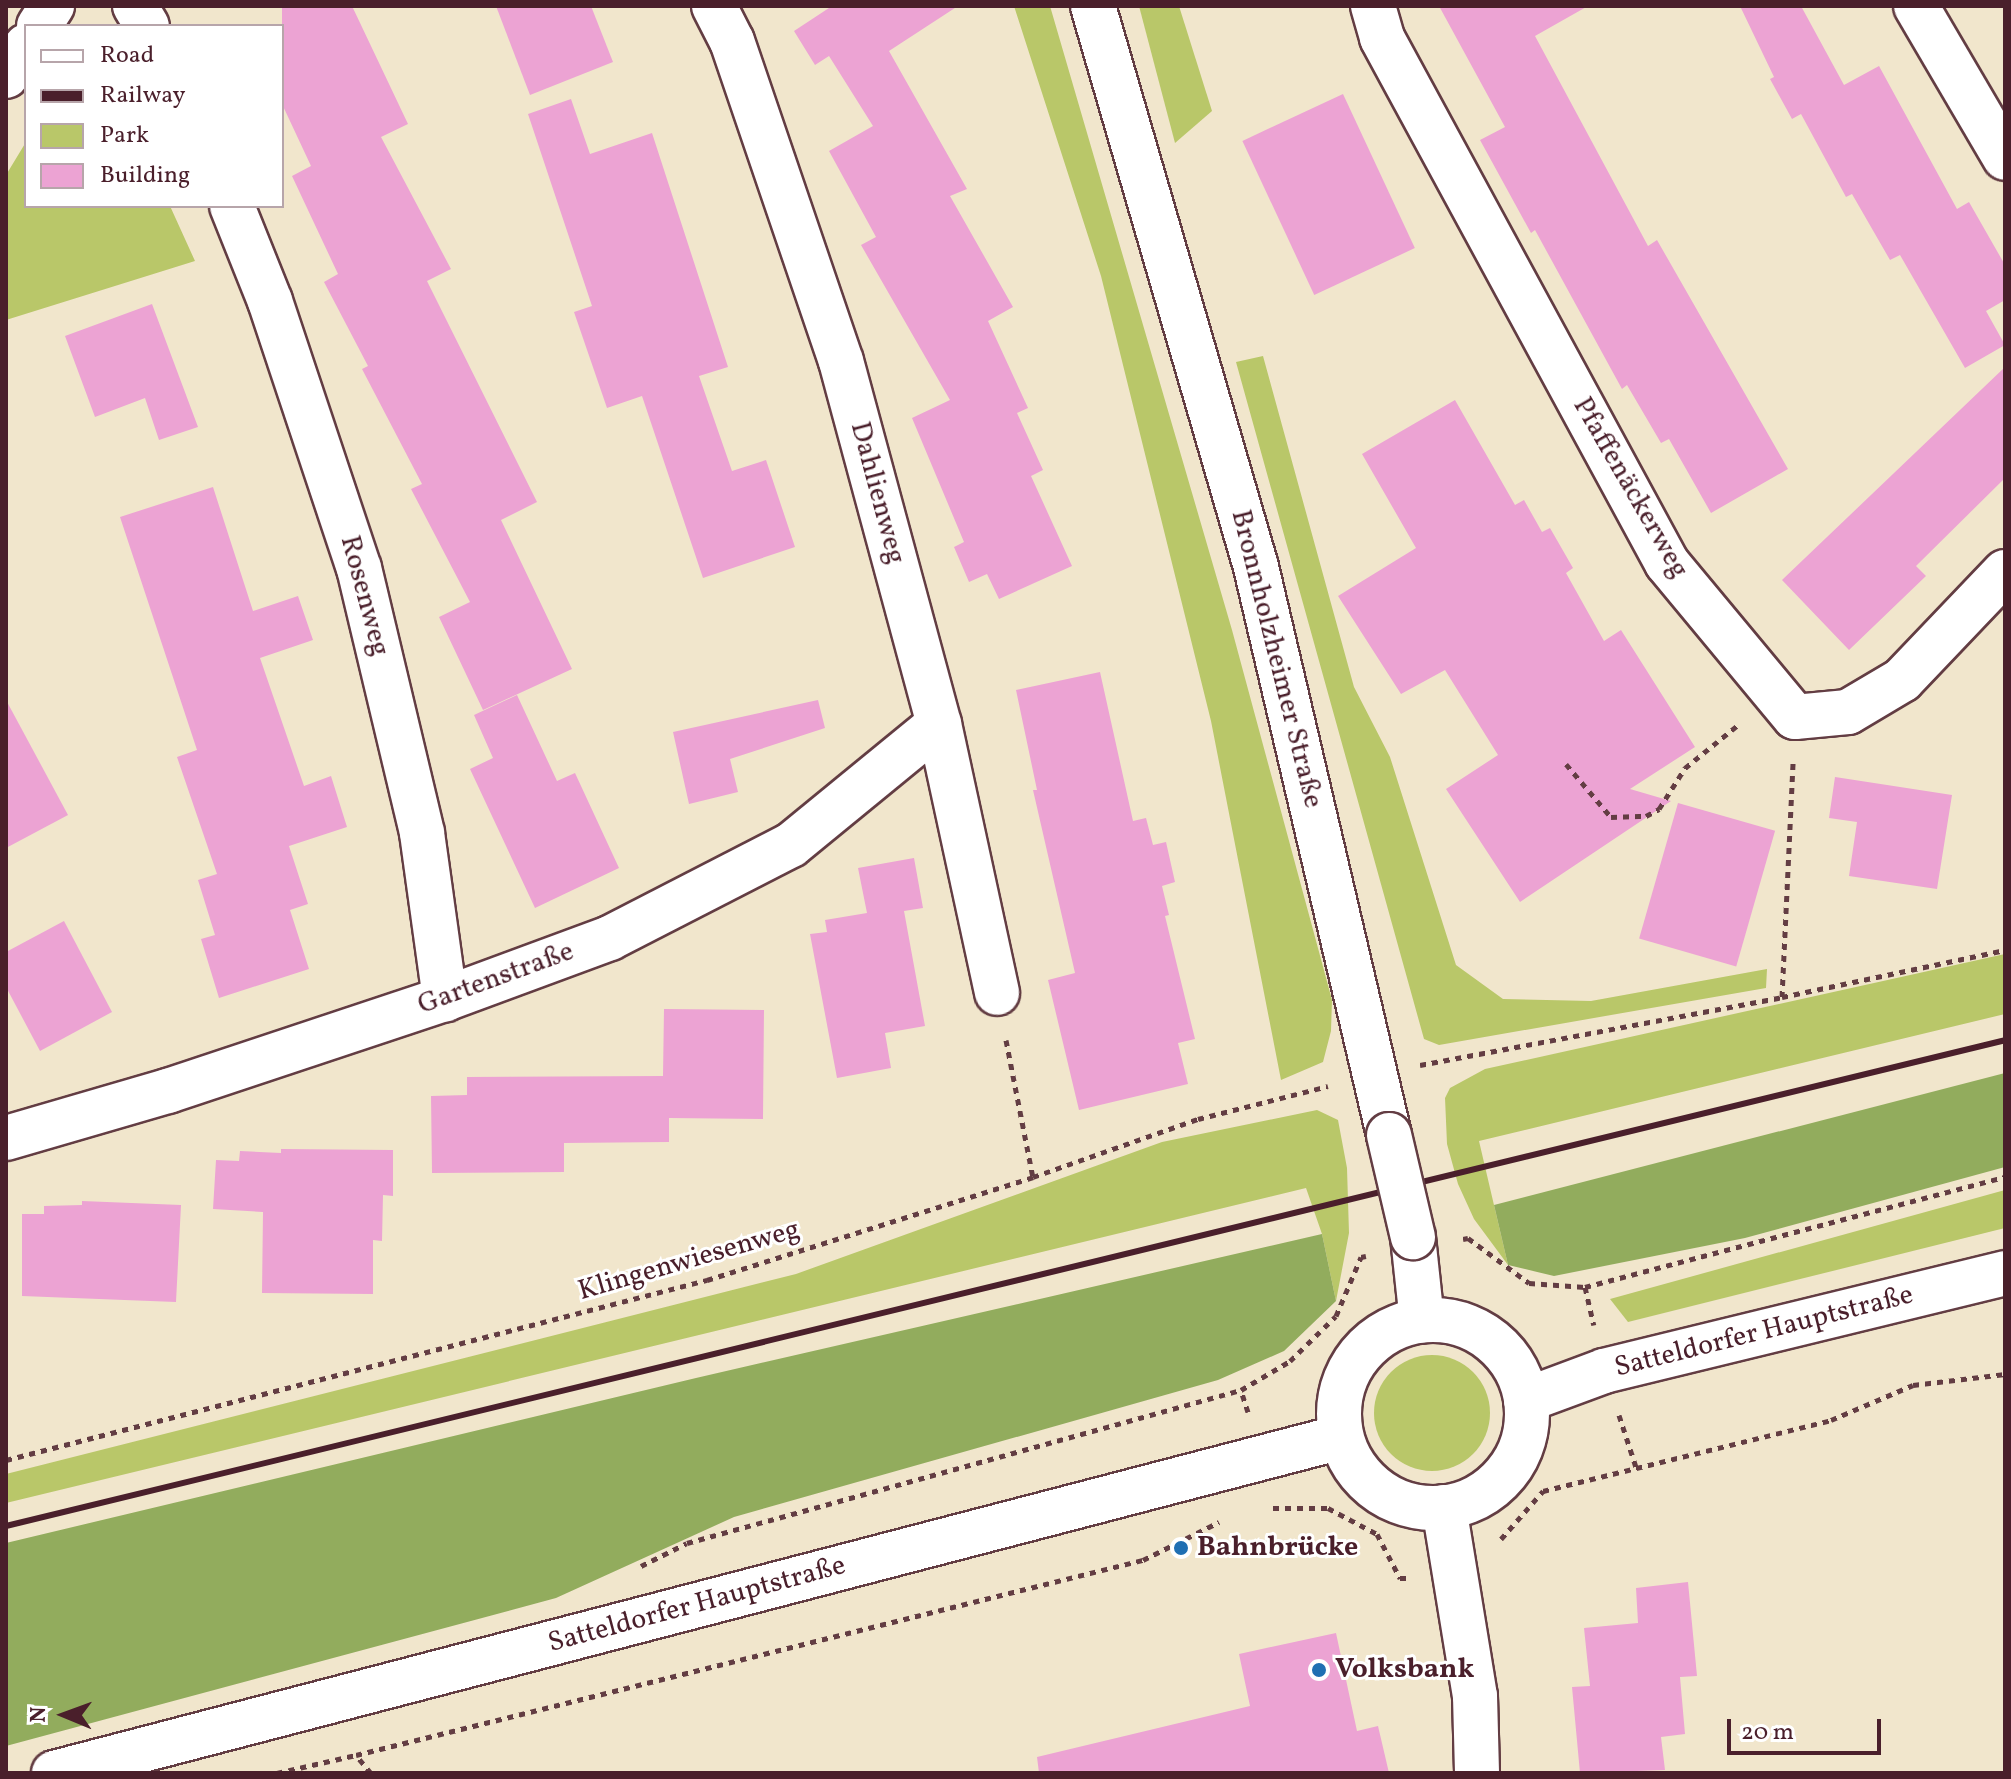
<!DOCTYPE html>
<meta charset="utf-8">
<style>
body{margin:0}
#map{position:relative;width:2011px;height:1779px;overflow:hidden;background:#f1e6cc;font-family:Vollkorn,serif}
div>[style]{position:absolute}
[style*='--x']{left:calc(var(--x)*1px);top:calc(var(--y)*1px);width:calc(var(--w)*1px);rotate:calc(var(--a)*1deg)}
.green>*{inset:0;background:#b9c769}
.round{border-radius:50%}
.forest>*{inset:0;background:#92ac5d}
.building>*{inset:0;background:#eca3d3;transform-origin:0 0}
.path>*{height:5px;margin-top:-2.5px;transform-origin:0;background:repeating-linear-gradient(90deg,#633d43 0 6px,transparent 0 12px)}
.roads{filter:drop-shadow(2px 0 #633d43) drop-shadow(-2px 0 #633d43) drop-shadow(0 2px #633d43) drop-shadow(0 -2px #633d43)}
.street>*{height:44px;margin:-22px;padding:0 22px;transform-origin:22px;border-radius:22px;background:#fff}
.secondary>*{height:44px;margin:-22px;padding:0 22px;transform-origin:22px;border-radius:22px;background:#fff}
.secondary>.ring{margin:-22px;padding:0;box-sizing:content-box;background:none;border:44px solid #fff;border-radius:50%}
.rail>*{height:6px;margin:-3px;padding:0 3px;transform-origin:3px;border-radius:3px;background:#4a1f2b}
.bridges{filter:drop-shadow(2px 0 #633d43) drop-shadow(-2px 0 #633d43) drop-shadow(0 2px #633d43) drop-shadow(0 -2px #633d43)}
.secondary-bridge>*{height:44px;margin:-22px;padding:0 22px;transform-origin:22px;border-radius:22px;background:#fff}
.dots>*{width:22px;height:22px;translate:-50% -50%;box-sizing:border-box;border:4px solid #fff;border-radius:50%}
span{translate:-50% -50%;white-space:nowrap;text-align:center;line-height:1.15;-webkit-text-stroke:6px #fff;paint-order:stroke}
.street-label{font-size:28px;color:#4a1f2b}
.poi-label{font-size:28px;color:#4a1f2b;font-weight:700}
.left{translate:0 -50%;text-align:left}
.frame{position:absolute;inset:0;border:8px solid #4a1f2b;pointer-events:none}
.legend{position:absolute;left:24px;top:24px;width:260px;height:184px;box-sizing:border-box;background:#fff;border:2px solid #b7a5aa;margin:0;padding:10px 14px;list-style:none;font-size:24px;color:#4a1f2b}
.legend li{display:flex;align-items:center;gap:16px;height:40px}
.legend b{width:40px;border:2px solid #b7a5aa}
.north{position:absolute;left:24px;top:1675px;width:80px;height:80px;-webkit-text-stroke:6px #fff;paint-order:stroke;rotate:271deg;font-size:22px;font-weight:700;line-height:32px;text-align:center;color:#4a1f2b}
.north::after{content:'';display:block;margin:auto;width:28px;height:36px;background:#4a1f2b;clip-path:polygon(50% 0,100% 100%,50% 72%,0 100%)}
.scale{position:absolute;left:1727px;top:1719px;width:154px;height:36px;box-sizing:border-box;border:4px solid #4a1f2b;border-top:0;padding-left:10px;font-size:24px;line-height:28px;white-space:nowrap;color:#4a1f2b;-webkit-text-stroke:6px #fff;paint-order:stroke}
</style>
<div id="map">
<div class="green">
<div style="clip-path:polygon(1014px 6px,1050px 6px,1232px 630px,1332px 1000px,1331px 1031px,1323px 1062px,1281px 1080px,1211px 721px,1101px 276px)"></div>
<div style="clip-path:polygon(1139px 6px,1179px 6px,1212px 111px,1175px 143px)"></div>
<div style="clip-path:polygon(26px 142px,26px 206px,170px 206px,195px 261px,6px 320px,6px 175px)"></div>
<div style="clip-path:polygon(1263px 356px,1354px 687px,1390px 757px,1456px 965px,1503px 999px,1591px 1001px,1767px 969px,1766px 988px,1439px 1045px,1424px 1039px,1236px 362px)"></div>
<div style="clip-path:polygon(2005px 954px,2005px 1014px,1479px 1141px,1508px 1265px,1474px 1219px,1458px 1184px,1447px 1144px,1445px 1098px,1450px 1088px,1485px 1069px)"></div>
<div style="clip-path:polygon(1317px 1110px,1338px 1120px,1347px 1168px,1349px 1233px,1336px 1301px,1322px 1234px,1306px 1188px,6px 1503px,6px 1474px,796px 1274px,1162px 1142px)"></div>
<div style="clip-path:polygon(2005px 1190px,2005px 1228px,1628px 1322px,1610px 1299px)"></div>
<div class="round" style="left:1374px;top:1355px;width:116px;height:116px"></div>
</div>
<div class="forest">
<div style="clip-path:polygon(2005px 1073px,2005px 1167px,1745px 1238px,1554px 1276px,1508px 1265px,1494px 1205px)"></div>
<div style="clip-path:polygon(1322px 1234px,1336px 1301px,1284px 1351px,1218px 1380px,734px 1517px,556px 1598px,6px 1746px,6px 1543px,696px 1378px)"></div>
</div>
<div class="building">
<div style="clip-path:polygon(282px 6px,352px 6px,408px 124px,381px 137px,451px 269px,427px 281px,537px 502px,501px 520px,572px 669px,483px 710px,439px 617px,470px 602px,411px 489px,422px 484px,362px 369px,368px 366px,324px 282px,338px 274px,292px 176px,311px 166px,282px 104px)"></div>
<div style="clip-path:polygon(496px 6px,591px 6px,613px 62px,530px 95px)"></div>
<div style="clip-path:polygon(832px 6px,958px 6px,889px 51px,967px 189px,950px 196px,1013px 307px,988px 321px,1028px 408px,1017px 413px,1043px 470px,1031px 476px,1072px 566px,999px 599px,987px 574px,969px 582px,954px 547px,964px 542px,912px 418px,950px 400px,861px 245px,876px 237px,829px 151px,873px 126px,829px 56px,815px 65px,794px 31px)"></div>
<div style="clip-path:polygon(1439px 6px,1588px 6px,1535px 36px,1648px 246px,1657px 240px,1788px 469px,1711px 513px,1669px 439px,1661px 443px,1627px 385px,1622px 389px,1535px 230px,1531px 233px,1480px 140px,1505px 127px)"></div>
<div style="clip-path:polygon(1740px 6px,1801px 6px,1844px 85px,1879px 66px,1957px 209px,1969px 202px,2005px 265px,2005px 300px,1986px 311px,2005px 345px,1965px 368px,1900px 255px,1890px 260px,1852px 194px,1846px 197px,1801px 114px,1792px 119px,1770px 79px,1774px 77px)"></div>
<div style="left:1343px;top:94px;width:170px;height:111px;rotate:65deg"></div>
<div style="clip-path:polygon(571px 99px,590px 154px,652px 133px,728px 367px,699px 376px,732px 471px,766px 460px,795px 547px,703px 578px,642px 396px,607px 408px,574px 312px,592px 306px,528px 114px)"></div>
<div style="clip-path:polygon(152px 304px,198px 427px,159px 440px,145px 398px,95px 417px,65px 336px)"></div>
<div style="clip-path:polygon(2005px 367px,2005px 478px,1916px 566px,1926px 576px,1849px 650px,1782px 580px)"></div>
<div style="clip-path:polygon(1455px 400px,1515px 505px,1524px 500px,1542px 532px,1550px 528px,1573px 568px,1566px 573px,1604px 641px,1621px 630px,1695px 747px,1630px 789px,1671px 801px,1520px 902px,1446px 789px,1498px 755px,1445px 670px,1401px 694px,1338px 596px,1416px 548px,1362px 454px)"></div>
<div style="clip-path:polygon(213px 487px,253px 611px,298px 596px,313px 640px,260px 658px,304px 786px,331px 776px,347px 827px,289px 846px,308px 904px,290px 910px,309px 969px,219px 998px,201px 939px,215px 935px,198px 880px,217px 874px,177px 757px,197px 750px,120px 517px)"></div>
<div style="clip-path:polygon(1100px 672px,1133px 821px,1146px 818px,1153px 845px,1166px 842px,1175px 882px,1162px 886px,1169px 915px,1165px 916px,1195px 1039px,1178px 1043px,1188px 1084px,1079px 1110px,1048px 980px,1075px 973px,1033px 790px,1037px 790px,1016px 690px)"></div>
<div style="clip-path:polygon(517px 695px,557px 781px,575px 773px,619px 868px,535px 908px,470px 769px,493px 758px,474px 715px)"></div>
<div style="clip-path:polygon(6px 700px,68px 815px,6px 848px)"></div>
<div style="clip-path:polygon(818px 700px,825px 728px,730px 759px,738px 792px,689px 804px,673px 732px)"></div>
<div style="clip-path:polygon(1835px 777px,1952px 795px,1937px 889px,1849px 876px,1857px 822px,1829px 818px)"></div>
<div style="left:1678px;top:803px;width:101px;height:141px;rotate:16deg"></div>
<div style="clip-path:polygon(914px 858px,923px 908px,904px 911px,925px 1026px,885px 1033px,891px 1068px,837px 1078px,810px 934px,827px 932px,825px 920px,867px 913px,858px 868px)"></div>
<div style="clip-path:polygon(64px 921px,112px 1012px,40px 1051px,6px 987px,6px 952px)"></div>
<div style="clip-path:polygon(664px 1009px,764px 1010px,763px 1119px,669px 1118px,669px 1142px,564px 1143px,564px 1172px,432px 1173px,431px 1096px,467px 1095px,467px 1077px,663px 1076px)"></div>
<div style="clip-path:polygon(281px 1149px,393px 1150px,393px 1196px,383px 1195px,382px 1241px,373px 1240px,373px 1294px,262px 1293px,263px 1212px,213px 1209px,216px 1160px,239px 1161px,240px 1151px,281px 1153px)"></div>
<div style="clip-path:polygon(82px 1201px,181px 1205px,176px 1302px,22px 1296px,22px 1214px,44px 1214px,44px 1206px,82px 1205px)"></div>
<div style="clip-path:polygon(1688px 1582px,1697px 1676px,1680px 1677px,1685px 1734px,1661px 1737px,1665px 1770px,1580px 1773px,1572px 1687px,1590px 1686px,1584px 1628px,1638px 1623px,1636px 1588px)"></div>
<div style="clip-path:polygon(1336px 1633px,1357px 1731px,1378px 1726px,1389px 1773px,1039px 1773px,1037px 1757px,1250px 1706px,1239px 1654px)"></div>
</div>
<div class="path">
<div style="--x:1566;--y:764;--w:70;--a:49.7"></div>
<div style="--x:1611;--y:817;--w:35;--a:-2"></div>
<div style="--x:1646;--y:816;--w:15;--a:-28"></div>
<div style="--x:1659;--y:809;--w:49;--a:-57.6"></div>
<div style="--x:1685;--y:768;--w:68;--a:-39.1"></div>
<div style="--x:1782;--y:997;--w:234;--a:-87.3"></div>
<div style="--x:1006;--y:1040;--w:140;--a:78.9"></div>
<div style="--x:1420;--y:1065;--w:368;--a:-10.6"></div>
<div style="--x:1782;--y:997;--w:228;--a:-11.9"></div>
<div style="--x:1463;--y:1239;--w:5;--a:-11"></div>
<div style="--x:1468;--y:1238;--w:76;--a:36.4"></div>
<div style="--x:1529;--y:1283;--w:56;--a:4.1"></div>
<div style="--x:1585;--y:1287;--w:434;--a:-14.7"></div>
<div style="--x:1585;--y:1287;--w:39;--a:77"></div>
<div style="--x:1248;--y:1412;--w:23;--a:-108"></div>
<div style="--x:1241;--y:1390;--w:57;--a:-30.6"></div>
<div style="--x:1290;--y:1361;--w:64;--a:-44.4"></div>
<div style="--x:1336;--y:1316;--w:64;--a:-67"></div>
<div style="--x:1361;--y:1257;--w:5;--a:-11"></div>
<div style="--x:1619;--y:1415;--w:58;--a:71.9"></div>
<div style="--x:6;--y:1460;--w:724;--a:-14.4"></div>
<div style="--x:707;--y:1280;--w:342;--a:-17.5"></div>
<div style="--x:1033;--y:1177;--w:175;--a:-19.4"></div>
<div style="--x:1198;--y:1119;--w:134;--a:-14.2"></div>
<div style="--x:1273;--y:1508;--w:55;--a:0"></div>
<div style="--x:1328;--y:1508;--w:55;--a:28"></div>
<div style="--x:1377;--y:1534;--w:50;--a:62.4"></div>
<div style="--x:1400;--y:1578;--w:6;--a:0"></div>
<div style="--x:1501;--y:1539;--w:64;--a:-48.8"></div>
<div style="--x:1543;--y:1491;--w:297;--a:-13.8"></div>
<div style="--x:1831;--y:1420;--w:89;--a:-23.1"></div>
<div style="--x:1913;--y:1385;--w:93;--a:-6.8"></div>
<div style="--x:641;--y:1566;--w:51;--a:-26.6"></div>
<div style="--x:687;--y:1543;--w:575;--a:-15.44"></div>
<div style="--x:277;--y:1773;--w:81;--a:-12.8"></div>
<div style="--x:371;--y:1773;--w:23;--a:-130"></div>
<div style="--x:356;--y:1755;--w:811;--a:-13.92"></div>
<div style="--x:1143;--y:1560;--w:85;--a:-26.6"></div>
</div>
<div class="roads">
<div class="street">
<div style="--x:135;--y:6;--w:23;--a:59"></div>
<div style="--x:714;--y:6;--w:39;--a:63"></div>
<div style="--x:732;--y:41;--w:338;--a:71.2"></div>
<div style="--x:841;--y:361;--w:376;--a:74.9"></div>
<div style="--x:939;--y:724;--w:275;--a:77.8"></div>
<div style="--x:1373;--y:6;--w:33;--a:74"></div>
<div style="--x:1382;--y:38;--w:597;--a:61.5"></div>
<div style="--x:1667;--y:563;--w:200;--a:50.3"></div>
<div style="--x:1795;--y:717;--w:53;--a:-5.4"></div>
<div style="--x:1848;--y:712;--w:63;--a:-30.7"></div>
<div style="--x:1902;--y:680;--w:149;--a:-46.4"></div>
<div style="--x:1916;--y:6;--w:176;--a:59.6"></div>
<div style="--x:39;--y:26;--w:24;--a:-57"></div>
<div style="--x:6;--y:76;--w:36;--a:-56"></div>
<div style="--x:232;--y:206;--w:102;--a:68.2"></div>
<div style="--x:270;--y:301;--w:281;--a:71.6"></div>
<div style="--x:359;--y:568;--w:272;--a:76.6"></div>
<div style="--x:422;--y:833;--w:168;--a:82.1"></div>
<div style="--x:6;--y:1138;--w:169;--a:-16.2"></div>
<div style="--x:168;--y:1091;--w:292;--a:-18.4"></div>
<div style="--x:445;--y:999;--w:176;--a:-20.3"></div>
<div style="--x:610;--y:938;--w:203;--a:-27.2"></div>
<div style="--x:791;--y:845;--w:191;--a:-39.3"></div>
<div style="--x:1444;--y:1507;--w:192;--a:80.7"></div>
<div style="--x:1475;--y:1696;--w:77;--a:88.5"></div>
</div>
<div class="secondary">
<div style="--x:1093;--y:6;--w:584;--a:73.8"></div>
<div style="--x:1256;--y:567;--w:583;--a:76.82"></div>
<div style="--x:1413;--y:1237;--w:84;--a:83.9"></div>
<div class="ring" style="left:1339px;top:1320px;width:144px;height:144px"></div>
<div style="--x:1526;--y:1400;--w:83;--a:-20.4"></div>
<div style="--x:1604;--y:1371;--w:413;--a:-13.7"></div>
<div style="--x:54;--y:1773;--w:1330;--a:-14.63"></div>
</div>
</div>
<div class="rail">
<div style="--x:6;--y:1526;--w:2057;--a:-13.66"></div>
</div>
<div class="bridges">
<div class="secondary-bridge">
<div style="--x:1389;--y:1135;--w:105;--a:76.8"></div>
</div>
</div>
<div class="dots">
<div style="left:1181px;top:1548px;background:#1f6fb2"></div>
<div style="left:1319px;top:1670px;background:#1f6fb2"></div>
</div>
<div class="street-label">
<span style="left:1630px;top:488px;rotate:60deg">Pfaffenäckerweg</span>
<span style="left:877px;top:493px;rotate:75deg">Dahlienweg</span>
<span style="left:364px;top:596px;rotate:75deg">Rosenweg</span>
<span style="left:1276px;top:659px;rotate:76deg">Bronnholzheimer Straße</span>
<span style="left:496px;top:979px;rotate:-20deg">Gartenstraße</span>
<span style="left:689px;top:1261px;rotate:-16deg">Klingenwiesenweg</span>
<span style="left:1764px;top:1332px;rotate:-14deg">Satteldorfer Hauptstraße</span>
<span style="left:697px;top:1605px;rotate:-15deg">Satteldorfer Hauptstraße</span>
</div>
<div class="poi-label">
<span class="left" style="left:1197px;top:1548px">Bahnbrücke</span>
<span class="left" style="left:1335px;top:1670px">Volksbank</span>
</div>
<div class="frame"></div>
<ul class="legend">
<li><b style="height:10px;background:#fff"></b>Road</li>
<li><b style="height:10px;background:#4a1f2b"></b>Railway</li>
<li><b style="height:22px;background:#b9c769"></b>Park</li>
<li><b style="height:22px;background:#eca3d3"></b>Building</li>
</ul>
<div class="north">N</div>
<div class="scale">20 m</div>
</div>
